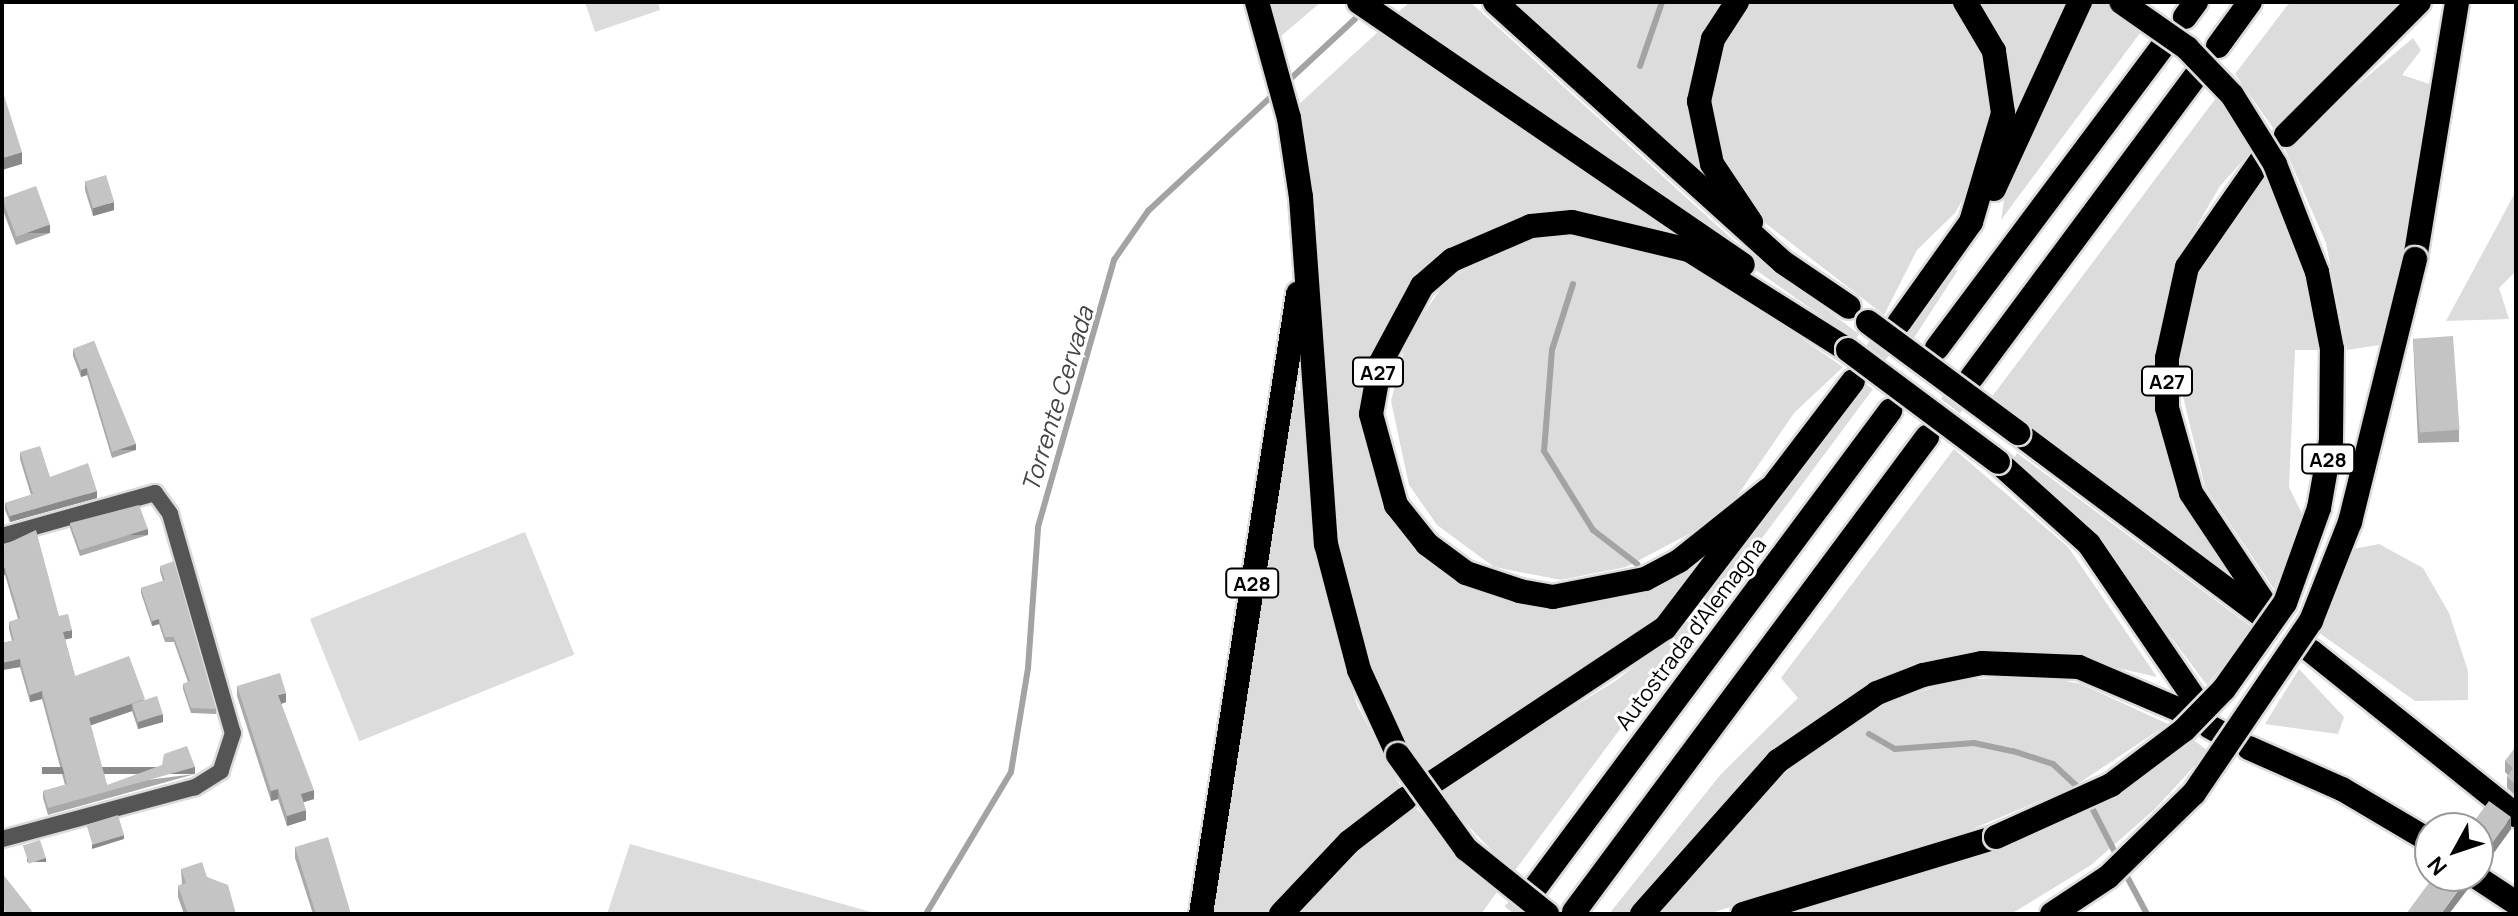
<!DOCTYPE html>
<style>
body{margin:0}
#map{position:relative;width:2518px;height:916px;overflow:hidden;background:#fff;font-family:Manrope,sans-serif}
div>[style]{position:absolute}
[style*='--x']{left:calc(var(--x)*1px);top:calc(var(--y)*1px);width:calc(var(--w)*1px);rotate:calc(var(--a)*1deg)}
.green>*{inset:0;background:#dcdcdc;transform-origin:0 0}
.stream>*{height:6px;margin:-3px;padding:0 3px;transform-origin:3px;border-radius:3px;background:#a3a3a3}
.highway-tunnel>*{height:24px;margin-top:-12px;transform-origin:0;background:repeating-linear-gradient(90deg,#d9d9d9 0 24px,transparent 0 36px)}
.roads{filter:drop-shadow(2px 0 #dbdbdb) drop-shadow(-2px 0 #dbdbdb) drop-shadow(0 2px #dbdbdb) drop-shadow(0 -2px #dbdbdb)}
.street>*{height:16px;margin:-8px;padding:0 8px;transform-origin:8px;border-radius:8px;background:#555}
.highway>*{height:24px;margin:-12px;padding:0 12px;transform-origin:12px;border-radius:12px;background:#000}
.bridges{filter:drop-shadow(2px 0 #dbdbdb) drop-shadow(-2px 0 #dbdbdb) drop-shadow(0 2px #dbdbdb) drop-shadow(0 -2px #dbdbdb)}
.highway-bridge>*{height:24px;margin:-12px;padding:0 12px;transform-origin:12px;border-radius:12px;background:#000}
.wall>*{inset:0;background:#a9a9a9}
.shaded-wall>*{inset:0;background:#898989;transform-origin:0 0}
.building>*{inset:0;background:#c4c4c4;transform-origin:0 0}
span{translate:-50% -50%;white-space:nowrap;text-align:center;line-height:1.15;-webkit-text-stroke:6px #fff;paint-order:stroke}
.shield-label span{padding:2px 6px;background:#fff;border:2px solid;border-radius:6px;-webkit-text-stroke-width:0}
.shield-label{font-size:20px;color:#000;font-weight:700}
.street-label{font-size:22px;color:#000}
.water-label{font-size:24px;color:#444;font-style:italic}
.frame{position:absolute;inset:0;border:4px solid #000;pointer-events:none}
.north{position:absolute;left:2414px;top:812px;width:80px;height:80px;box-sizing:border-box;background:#fff;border:2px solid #999;border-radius:50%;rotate:230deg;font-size:22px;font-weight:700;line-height:32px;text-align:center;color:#000}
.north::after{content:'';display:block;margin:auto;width:28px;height:36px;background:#000;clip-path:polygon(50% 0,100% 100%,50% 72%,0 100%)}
</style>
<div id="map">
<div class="green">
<div style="clip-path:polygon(585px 2px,658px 2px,660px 10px,595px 32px)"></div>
<div style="clip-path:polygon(1267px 2px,1321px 2px,1280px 37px)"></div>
<div style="clip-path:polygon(1410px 2px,1470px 2px,1733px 240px,1859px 334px,1855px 340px,1395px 15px)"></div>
<div style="clip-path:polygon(1508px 2px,1721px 2px,1691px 67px,1689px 118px,1700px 174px)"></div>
<div style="clip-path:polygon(1749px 2px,1949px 2px,1978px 44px,1991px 119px,1973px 181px,1955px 213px,1917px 250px,1884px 315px,1760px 219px,1726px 169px,1708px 116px,1717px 56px)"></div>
<div style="clip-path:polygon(1974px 2px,2066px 2px,2018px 117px,2000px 45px)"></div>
<div style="clip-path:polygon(2091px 2px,2111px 2px,2146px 25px,2001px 220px,2005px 194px)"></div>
<div style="clip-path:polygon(2290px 2px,2406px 2px,2273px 128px,2235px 74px)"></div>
<div style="clip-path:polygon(1379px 31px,1669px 232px,1589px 216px,1512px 223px,1475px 235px,1427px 272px,1374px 364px,1390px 498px,1490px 588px,1636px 589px,1702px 561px,1653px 622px,1423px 774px,1357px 633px,1345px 581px,1327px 426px,1317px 213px,1298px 105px)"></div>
<div style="clip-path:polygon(2413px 38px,2421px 50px,2402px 75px,2433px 85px,2386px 344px,2347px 350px,2326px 243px,2284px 147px)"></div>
<div style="clip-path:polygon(2219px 94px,2256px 146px,2220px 186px,2180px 255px,2157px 366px,2227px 564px,2218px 574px,1991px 398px)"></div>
<div style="clip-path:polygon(2267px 163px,2297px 226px,2322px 350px,2295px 350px,2289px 487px,2304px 518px,2274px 589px,2205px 487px,2179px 380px,2184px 316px,2200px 265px)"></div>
<div style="clip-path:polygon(2516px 191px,2516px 271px,2499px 288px,2509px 319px,2446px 321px)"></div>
<div style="clip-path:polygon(1574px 234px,1671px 256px,1707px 273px,1843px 367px,1794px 413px,1733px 502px,1708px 524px,1626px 567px,1561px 580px,1494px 567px,1437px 525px,1409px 485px,1391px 401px,1407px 338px,1446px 281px,1519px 240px)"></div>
<div style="clip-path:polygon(1958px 270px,1914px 338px,1907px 333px,1952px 271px)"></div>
<div style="clip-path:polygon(1865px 383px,1873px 389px,1513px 873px,1435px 791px,1617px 680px,1672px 635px)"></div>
<div style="clip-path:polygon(1295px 390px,1305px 391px,1322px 562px,1337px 639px,1357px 705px,1402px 789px,1308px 867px,1267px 914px,1213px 914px)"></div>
<div style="clip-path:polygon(1954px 449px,2068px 547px,2157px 677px,2056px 654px,2015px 653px,1901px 673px,1859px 690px,1797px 730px,1739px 782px,1629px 914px,1609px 914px,1721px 774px,1798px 698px,1781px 678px)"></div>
<div style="clip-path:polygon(2017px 453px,2253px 628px,2207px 685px,2094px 535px,2013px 460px)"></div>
<div style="left:525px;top:532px;width:132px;height:232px;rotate:68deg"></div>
<div style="clip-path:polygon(2379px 544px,2423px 568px,2449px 613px,2468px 671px,2468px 700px,2415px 701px,2318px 632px,2353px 549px)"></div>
<div style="clip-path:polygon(2299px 669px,2344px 717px,2338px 734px,2265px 724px)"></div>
<div style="clip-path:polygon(2040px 676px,2081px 684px,2168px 724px,2073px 787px,1963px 833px,1708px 914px,1654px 914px,1787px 764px,1857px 713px,1956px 680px)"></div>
<div style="clip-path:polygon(2191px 738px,2208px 751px,2156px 808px,2091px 865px,2011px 914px,1763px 914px,2021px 839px,2126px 786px)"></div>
<div style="clip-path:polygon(1413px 805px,1497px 892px,1481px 914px,1294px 914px,1360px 846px)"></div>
<div style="clip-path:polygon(630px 844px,878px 914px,607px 914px)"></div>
</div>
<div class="stream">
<div style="--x:1640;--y:66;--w:68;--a:-71"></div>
<div style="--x:1287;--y:82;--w:93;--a:-42.8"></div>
<div style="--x:1573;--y:284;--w:69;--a:107.7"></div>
<div style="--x:1552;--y:350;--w:101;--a:94.5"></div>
<div style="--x:1544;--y:451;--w:93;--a:58.2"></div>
<div style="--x:1593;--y:530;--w:56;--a:37.7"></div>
<div style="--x:1869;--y:734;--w:30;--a:30"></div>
<div style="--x:1895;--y:749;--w:79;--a:-4.3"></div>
<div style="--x:1974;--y:743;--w:40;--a:12"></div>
<div style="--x:2013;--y:751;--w:42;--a:18"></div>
<div style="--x:2053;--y:764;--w:40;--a:43"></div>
<div style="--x:2088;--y:800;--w:65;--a:62.7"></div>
<div style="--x:2124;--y:871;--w:49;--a:61.9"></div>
<div style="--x:926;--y:914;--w:165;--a:-59.1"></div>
<div style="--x:1011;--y:772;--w:105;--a:-80.7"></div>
<div style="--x:1028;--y:668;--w:141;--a:-85.9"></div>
<div style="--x:1038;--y:527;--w:278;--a:-74.1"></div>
<div style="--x:1114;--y:260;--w:60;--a:-55.2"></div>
<div style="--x:1148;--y:211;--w:175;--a:-42.9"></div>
</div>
<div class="highway-tunnel">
<div style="--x:1854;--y:381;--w:73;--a:-52.2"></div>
<div style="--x:1929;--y:435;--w:72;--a:-53.4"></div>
<div style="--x:1514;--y:914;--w:33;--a:-51"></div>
</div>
<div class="roads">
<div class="street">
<div style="--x:2;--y:536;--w:159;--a:-15.7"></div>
<div style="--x:155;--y:493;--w:26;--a:54"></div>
<div style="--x:170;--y:514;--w:228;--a:74"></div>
<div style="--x:233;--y:733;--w:40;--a:108"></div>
<div style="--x:221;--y:771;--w:31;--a:148"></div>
<div style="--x:195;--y:787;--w:200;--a:164.9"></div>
</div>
<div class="highway">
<div style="--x:1257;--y:2;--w:120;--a:74.6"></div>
<div style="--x:1289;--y:118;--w:80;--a:81.4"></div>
<div style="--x:1301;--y:197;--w:348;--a:85.9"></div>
<div style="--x:1326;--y:544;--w:130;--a:75.3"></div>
<div style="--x:1359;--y:670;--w:94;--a:65.4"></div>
<div style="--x:1359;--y:2;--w:465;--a:34.4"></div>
<div style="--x:1495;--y:2;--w:389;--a:42.1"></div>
<div style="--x:1784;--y:263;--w:78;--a:34.1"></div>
<div style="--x:1737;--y:2;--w:44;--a:123"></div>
<div style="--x:1713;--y:39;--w:64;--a:102.7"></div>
<div style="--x:1699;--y:101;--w:64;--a:78.3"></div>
<div style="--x:1712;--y:164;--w:70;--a:56.1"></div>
<div style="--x:2185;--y:17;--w:19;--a:-54"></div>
<div style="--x:2218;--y:46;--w:54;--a:-54"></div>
<div style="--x:2286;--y:135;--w:188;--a:-45"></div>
<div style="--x:2262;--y:159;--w:131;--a:124.8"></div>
<div style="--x:2187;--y:267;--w:93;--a:102.4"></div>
<div style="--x:2167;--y:358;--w:50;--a:90"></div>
<div style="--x:2167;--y:408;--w:88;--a:74.2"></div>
<div style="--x:2191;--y:493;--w:132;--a:56.4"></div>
<div style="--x:1994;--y:189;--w:206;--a:-65.3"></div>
<div style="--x:2415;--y:259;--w:260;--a:-80.7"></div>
<div style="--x:1899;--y:323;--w:124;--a:-54.5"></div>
<div style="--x:1971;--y:222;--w:114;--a:-73.6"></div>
<div style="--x:2003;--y:113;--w:63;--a:-98.3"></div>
<div style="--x:1994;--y:51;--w:57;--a:-120.6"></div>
<div style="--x:1937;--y:348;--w:379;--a:-53.2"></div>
<div style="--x:1972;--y:377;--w:377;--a:-53.4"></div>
<div style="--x:2018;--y:433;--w:302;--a:36.8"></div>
<div style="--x:1998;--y:462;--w:122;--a:42"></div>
<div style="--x:2089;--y:544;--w:186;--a:55.7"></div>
<div style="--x:1769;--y:489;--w:115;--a:141.3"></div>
<div style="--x:1679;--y:561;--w:38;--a:152"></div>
<div style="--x:1645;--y:579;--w:94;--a:168.9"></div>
<div style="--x:1553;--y:597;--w:34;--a:-170"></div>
<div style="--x:1520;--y:591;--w:57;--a:-161.6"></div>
<div style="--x:1466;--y:573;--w:49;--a:-143.4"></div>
<div style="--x:1427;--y:544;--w:50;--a:-128.5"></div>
<div style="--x:1396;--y:505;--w:94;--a:-105.4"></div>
<div style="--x:1371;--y:414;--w:51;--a:-79.8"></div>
<div style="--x:1380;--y:364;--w:89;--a:-61.7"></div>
<div style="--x:1422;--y:286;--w:40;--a:-41"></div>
<div style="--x:1452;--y:260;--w:86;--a:-23.3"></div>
<div style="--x:1531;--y:226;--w:41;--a:-5.6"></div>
<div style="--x:1572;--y:222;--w:120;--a:13.5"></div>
<div style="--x:1689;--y:250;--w:188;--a:32.2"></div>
<div style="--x:2311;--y:651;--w:263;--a:38.7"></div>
<div style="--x:2210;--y:727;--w:15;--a:28"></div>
<div style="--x:2249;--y:748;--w:102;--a:23.8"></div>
<div style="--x:2342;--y:789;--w:102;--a:30.6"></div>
<div style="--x:1433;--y:782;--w:278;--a:-33.6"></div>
<div style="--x:1665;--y:628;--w:310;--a:-52.7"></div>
<div style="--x:2475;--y:876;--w:49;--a:33.4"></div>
<div style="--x:1535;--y:888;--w:595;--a:-53.34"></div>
<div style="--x:1574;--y:912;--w:592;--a:-53.38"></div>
<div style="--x:1201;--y:914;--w:628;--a:-81.11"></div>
<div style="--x:1281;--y:914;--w:99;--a:-46.6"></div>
<div style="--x:1349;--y:842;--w:71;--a:-37.5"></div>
<div style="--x:1642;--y:914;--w:205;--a:-48.4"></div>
<div style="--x:1778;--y:761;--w:120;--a:-34.5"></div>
<div style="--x:1877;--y:693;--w:49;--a:-21.4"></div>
<div style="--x:1923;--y:675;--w:60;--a:-11.5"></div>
<div style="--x:1982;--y:663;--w:97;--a:2.4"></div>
<div style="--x:2079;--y:667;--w:112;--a:23.1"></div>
<div style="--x:1743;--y:914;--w:264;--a:-16.9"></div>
</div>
</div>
<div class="bridges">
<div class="highway-bridge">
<div style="--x:1868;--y:322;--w:187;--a:36.5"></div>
<div style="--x:1848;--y:350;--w:187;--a:36.7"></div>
<div style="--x:1398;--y:755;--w:116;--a:54.1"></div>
<div style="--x:1466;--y:849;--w:104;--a:38.7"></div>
<div style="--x:1996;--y:837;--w:126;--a:-24.3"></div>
<div style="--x:2111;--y:785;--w:91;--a:-37"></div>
<div style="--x:2184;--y:730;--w:57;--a:-45.7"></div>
<div style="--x:2224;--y:689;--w:105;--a:-54.7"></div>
<div style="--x:2285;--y:603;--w:101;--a:-70.3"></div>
<div style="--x:2319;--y:508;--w:69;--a:-80"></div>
<div style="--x:2331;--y:440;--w:91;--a:-89.4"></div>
<div style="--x:2332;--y:349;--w:78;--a:-101"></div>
<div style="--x:2317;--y:272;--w:116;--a:-111.3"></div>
<div style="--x:2275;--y:164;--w:81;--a:-121.9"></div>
<div style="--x:2232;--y:95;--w:65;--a:-133.8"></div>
<div style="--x:2187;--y:48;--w:80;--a:-145.1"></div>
<div style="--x:2052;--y:914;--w:67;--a:-33.5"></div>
<div style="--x:2108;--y:877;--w:120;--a:-44.3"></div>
<div style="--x:2194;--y:793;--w:208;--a:-55.8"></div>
<div style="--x:2311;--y:621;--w:106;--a:-68.5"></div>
<div style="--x:2350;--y:522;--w:271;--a:-76.1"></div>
</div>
</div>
<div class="wall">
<div style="clip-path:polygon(85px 181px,114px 210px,93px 216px,85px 190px)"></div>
<div style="clip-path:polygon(2px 198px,50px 233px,16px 245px,2px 208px)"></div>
<div style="clip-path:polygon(2413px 338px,2459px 430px,2459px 442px,2418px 443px)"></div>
<div style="clip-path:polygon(94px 341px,136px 450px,112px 458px,87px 375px,81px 377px,73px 356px,73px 349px)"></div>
<div style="clip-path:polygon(20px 452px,50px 477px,97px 498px,10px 522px,5px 510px,5px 503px,31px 495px,20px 459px)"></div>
<div style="clip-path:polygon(70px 523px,148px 535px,80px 556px,70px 528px)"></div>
<div style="clip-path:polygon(2px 546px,59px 616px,72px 638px,65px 639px,75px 676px,145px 700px,163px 722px,138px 729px,132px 711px,90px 725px,107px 785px,195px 774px,48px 815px,43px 798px,43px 791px,65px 785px,42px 699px,30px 702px,20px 667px,2px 670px,2px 643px,12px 641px,9px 629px,9px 622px,18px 619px,5px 575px)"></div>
<div style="clip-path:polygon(160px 566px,216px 709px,216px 714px,191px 713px,183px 689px,183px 684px,188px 682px,174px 642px,165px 642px,159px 624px,152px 626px,141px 593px,141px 588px,163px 581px,160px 571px)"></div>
<div style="clip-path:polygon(237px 686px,286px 702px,281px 704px,314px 799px,303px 802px,306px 820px,287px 826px,278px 799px,271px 801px,237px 696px)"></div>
<div style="clip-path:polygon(2516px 747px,2516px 796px,2507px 788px,2507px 777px,2508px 775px,2505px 772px,2505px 761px)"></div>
<div style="clip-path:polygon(2478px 828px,2511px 829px,2485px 865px,2478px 866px)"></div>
<div style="clip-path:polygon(295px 847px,351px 914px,313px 914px,295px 858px)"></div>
<div style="clip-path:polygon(181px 869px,207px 877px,236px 914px,184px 914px,178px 897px,178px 886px,182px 884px)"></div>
</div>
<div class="shaded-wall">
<div style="clip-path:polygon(22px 152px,22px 164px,2px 170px,2px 158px)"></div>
<div style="clip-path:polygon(114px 202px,114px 210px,93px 216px,93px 208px)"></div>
<div style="left:50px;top:225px;width:8px;height:36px;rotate:90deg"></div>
<div style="clip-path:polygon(87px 368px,87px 375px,81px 377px,81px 370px)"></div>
<div style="left:136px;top:444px;width:6px;height:25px;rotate:90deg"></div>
<div style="clip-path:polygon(97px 491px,97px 498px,10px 522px,10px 516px)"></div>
<div style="left:148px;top:529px;width:6px;height:71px;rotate:90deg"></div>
<div style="clip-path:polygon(5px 568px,5px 575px,2px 576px,2px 569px)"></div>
<div style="clip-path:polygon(159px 619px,159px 624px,152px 626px,152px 621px)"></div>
<div style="clip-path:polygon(72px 630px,72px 638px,63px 640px,63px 632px)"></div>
<div style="clip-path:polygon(20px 659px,20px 667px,2px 670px,2px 663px)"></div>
<div style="clip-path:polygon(42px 691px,42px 699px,30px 702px,30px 695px)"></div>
<div style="clip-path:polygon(286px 693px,286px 702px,278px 705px,278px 695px)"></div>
<div style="clip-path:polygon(132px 704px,132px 711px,89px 726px,89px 718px)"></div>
<div style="clip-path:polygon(163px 714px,163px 722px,138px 729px,138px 721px)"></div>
<div style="left:195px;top:767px;width:7px;height:153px;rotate:90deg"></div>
<div style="clip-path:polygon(278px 789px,278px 799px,271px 801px,271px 791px)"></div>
<div style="clip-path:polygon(314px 790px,314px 799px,301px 803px,301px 794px)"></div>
<div style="clip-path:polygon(306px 810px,306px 820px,287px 826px,287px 816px)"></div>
<div style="clip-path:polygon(2511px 817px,2511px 829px,2485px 865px,2485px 853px)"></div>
<div style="clip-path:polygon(124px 835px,124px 839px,92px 849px,92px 844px)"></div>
<div style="left:46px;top:858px;width:4px;height:19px;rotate:90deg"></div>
<div style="clip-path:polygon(2468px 877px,2468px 889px,2449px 914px,2441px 914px)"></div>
</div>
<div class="building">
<div style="clip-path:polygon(2px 89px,22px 152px,2px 158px)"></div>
<div style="left:106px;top:175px;width:28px;height:22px;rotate:73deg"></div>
<div style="left:36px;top:186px;width:41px;height:36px;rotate:70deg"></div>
<div style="left:2453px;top:336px;width:94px;height:40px;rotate:86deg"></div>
<div style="clip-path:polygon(94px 341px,136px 444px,112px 452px,87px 368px,81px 370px,73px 349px)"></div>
<div style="clip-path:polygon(40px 446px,50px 477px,88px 463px,97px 491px,10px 516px,5px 503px,33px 494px,20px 452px)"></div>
<div style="clip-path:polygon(139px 505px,148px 529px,80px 550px,70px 523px)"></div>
<div style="clip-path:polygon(36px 530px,59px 616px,68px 614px,72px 630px,63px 632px,75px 676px,129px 656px,145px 699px,89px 718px,107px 785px,162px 765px,164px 754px,187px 746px,195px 767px,48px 808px,43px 791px,67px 784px,42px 691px,30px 695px,20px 659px,2px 663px,2px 643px,14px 640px,9px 622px,20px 618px,5px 568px,2px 569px,2px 546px)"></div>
<div style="clip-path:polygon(174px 561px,216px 709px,191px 708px,183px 684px,190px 681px,174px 637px,165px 637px,159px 619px,152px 621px,141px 588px,165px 580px,160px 566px)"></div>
<div style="clip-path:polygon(280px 673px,286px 693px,278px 695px,314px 790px,301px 794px,306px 810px,287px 816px,278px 789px,271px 791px,237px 686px)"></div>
<div style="left:157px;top:696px;width:19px;height:26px;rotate:72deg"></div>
<div style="clip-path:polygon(2516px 747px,2516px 785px,2507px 777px,2513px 768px,2505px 761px)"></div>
<div style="clip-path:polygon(2489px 801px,2511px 817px,2485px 853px,2478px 854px,2478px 828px,2469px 828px)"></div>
<div style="left:118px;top:815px;width:21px;height:33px;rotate:73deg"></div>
<div style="clip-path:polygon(328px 837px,351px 914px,316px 914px,295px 847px)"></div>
<div style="left:40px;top:840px;width:19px;height:18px;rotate:72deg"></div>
<div style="clip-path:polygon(202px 862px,207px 877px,228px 885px,236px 914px,188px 914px,178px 886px,186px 883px,181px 869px)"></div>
<div style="clip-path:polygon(2px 873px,32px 911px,28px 914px,7px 914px,2px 908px)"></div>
<div style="clip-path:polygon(2434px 876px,2467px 876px,2468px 877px,2441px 914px,2406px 914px)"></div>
</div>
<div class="shield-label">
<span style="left:1378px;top:372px">A27</span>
<span style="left:2167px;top:381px">A27</span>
<span style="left:2328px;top:459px">A28</span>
<span style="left:1252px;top:583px">A28</span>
</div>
<div class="street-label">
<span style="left:1691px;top:634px;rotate:-53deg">Autostrada d'Alemagna</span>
</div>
<div class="water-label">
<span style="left:1057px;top:399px;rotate:-73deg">Torrente Cervada</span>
</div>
<div class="frame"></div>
<div class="north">N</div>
</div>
